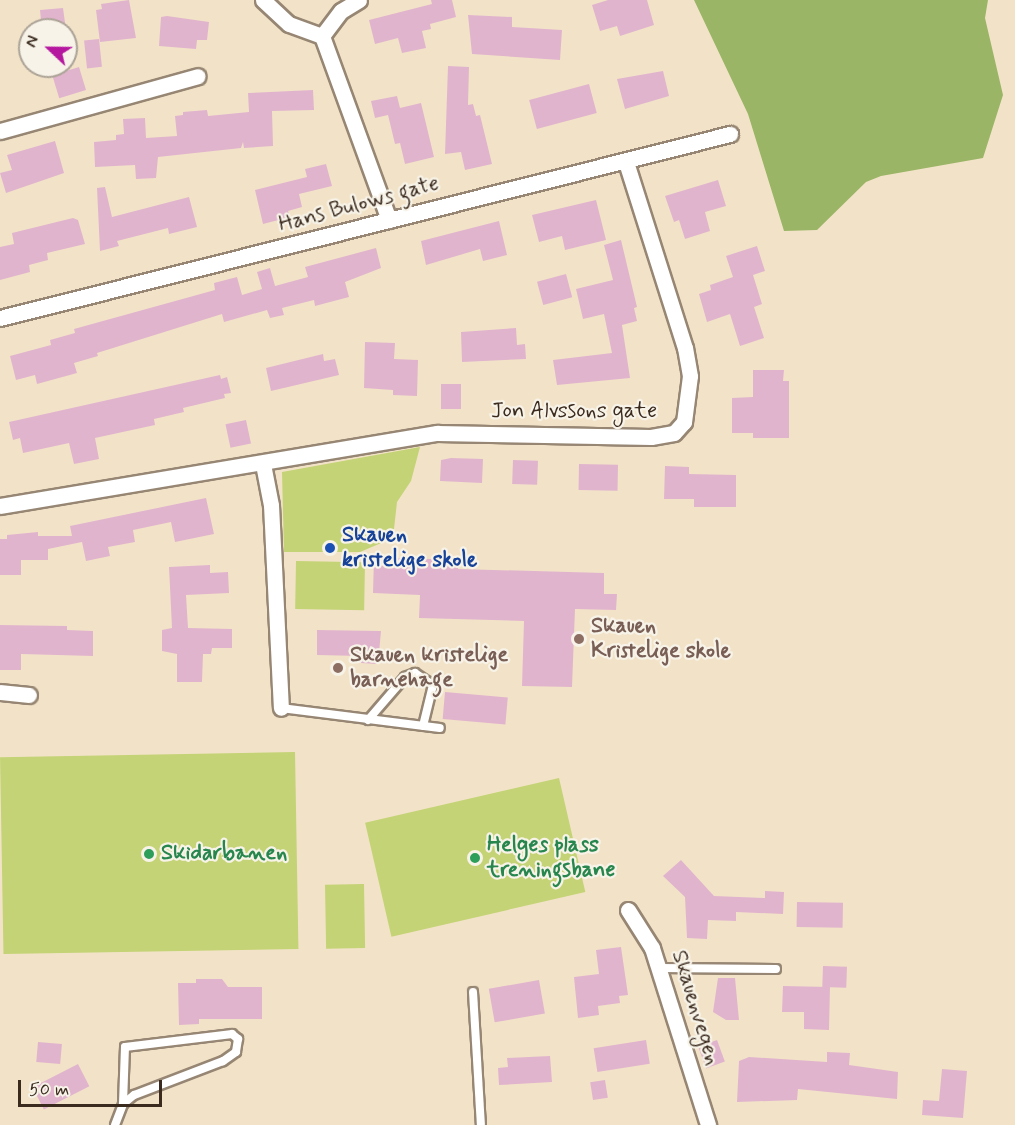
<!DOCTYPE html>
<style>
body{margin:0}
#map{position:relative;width:1015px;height:1125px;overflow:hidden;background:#f2e3c8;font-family:Mynerve,sans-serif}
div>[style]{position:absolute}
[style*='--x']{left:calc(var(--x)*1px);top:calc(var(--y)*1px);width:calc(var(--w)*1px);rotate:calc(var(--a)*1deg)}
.green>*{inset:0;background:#c4d375;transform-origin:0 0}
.forest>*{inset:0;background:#9bb566}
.building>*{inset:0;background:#e1b4cd;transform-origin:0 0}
.roads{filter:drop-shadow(2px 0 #968673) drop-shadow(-2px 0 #968673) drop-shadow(0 2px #968673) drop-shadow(0 -2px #968673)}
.service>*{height:8px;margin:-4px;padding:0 4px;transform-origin:4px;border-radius:4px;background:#fff}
.minor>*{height:15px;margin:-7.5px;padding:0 7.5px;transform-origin:7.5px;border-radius:7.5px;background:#fff}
.dots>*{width:16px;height:16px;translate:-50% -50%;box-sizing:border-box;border:3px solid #f7f3e8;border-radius:50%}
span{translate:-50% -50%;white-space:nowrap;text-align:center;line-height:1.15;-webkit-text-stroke:4.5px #f7f3e8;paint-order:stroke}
.street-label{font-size:22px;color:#3b2a1e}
.transit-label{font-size:22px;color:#164399;font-weight:700}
.left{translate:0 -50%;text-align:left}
.education-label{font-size:22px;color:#785e54;font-weight:700}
.leisure-label{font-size:22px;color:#27864d;font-weight:700}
.north{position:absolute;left:18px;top:18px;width:60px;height:60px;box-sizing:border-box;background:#f7f3e8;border:2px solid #aca397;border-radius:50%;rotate:292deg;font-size:16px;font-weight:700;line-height:24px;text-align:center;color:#3b2a1e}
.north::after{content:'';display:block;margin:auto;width:21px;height:27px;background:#b5179e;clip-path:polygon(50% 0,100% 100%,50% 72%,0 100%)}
.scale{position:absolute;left:18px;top:1080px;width:144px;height:27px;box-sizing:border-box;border:3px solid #3b2a1e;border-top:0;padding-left:8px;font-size:18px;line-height:21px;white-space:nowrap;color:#3b2a1e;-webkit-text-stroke:4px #f7f3e8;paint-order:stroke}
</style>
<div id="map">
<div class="green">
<div style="clip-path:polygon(420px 447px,411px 481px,397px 502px,393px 538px,360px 552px,284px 552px,282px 472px)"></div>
<div style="left:296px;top:561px;width:69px;height:48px;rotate:1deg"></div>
<div style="left:295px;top:752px;width:197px;height:295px;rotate:89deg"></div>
<div style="left:559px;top:778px;width:117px;height:199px;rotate:77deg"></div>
<div style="left:364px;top:884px;width:64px;height:39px;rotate:89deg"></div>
</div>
<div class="forest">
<div style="clip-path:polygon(694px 0,988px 0,985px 18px,1003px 95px,983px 158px,881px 176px,866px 182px,817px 230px,784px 231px,748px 114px)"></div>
</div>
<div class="building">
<div style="clip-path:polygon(129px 0,136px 38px,100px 42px,96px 10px,102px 9px,101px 4px)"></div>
<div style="clip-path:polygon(431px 0,452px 0,456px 17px,430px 24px,431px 29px,422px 31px,426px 48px,402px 53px,398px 38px,375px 44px,369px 20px,432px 4px)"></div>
<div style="clip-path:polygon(608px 0,647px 0,654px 25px,620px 36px,617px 26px,600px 31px,592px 5px)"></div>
<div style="clip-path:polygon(63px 8px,66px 30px,42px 30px,40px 10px)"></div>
<div style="clip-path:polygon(468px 15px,512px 17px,512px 27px,562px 30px,560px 60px,472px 54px)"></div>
<div style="clip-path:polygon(167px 16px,209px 22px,207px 40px,197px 40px,196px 49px,159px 46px,161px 17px)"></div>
<div style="left:99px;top:39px;width:28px;height:15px;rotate:84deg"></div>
<div style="clip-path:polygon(448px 66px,469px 67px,468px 105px,473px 104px,476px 116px,480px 115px,492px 164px,465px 170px,461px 152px,445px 154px)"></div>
<div style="left:79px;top:67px;width:24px;height:28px;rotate:73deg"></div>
<div style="clip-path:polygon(663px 71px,669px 96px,625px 109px,617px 79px)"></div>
<div style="left:589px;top:84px;width:30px;height:62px;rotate:75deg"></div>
<div style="clip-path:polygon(313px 90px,314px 110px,272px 111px,273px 146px,244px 148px,243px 142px,241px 148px,158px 157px,156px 178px,136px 179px,135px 165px,95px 167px,94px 142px,116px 140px,116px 135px,124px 134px,123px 119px,145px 118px,146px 138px,177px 136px,175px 116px,183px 115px,183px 112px,207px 110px,208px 116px,249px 112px,248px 93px)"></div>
<div style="clip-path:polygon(397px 96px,400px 108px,421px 103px,434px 157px,405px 164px,400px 143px,395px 144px,388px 115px,375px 118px,371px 101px)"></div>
<div style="clip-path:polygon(55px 141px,64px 173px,6px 193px,0 173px,12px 170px,7px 155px)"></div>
<div style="clip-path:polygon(326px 164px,332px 186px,299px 194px,302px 207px,288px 211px,290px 217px,263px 224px,255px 190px,307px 177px,305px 169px)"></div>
<div style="clip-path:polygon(718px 180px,726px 206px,705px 212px,710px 231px,685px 239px,679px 220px,674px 222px,665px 196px)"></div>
<div style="clip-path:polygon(105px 187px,112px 217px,189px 197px,197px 227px,169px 234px,168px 228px,117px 241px,119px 246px,100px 251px,97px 188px)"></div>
<div style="clip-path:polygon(596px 200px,606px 240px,565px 250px,562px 236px,539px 242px,532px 215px)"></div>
<div style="clip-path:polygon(73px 218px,78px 220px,85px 244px,47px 253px,48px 260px,29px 265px,30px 272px,0 280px,0 247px,14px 244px,12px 233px)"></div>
<div style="clip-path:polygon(499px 221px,507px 255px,483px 261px,480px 249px,426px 265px,421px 241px)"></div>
<div style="clip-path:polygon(621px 240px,637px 307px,634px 308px,637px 321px,622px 325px,630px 378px,557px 385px,553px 360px,612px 353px,604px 314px,583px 319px,576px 289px,613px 280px,604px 245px)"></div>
<div style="clip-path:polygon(757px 246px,765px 271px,753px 275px,762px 304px,754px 307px,764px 338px,740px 346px,730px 314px,707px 322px,699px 294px,711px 290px,710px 285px,733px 277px,726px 256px)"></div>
<div style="clip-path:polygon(376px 248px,381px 268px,345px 282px,349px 297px,315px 306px,314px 300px,282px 308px,284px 315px,270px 318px,267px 310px,224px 322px,222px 314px,97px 353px,98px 356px,74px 363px,77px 373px,37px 384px,35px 375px,16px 380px,10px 356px,51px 345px,50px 340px,75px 333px,74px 329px,215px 290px,214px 283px,237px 277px,242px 295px,262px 289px,257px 272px,270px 268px,275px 286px,308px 277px,305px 267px)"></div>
<div style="left:566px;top:274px;width:24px;height:30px;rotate:75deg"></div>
<div style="clip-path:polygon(516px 328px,517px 345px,525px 344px,526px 359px,462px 362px,461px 332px)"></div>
<div style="clip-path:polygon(365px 342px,395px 343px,394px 359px,418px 360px,417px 396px,393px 395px,393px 390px,364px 388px)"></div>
<div style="clip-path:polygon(323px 354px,324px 361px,335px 359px,339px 375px,271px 391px,266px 368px)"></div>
<div style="clip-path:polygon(753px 370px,784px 370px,783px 381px,789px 381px,789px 438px,753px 438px,753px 433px,732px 433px,732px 398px,753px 397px)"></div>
<div style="clip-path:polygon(220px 375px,221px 379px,227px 377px,231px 393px,224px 394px,225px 398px,183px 408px,184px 412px,154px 419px,155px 425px,95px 438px,99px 459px,74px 464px,69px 443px,23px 453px,20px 438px,13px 440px,9px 422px)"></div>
<div style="left:441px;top:384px;width:20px;height:25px"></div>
<div style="left:246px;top:420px;width:24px;height:21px;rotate:78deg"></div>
<div style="clip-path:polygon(451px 458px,483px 459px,482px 483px,440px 481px,441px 460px)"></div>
<div style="left:513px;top:460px;width:25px;height:24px;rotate:2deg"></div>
<div style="left:579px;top:464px;width:39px;height:26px;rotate:1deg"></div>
<div style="clip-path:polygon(665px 466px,689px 467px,689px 474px,736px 475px,736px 507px,694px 507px,694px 499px,664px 499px)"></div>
<div style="clip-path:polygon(206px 498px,214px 534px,175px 542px,171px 522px,133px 530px,135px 542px,108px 547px,110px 556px,86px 561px,82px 542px,48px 549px,48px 560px,21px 560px,21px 575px,0 575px,0 539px,7px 539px,7px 535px,38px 532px,38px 536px,72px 536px,70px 526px)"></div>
<div style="clip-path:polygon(374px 557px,458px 560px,458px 569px,604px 573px,604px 594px,617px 594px,616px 610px,575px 609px,572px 687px,522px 686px,524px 621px,419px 618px,420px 595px,373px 593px)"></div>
<div style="clip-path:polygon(210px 565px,210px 573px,228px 572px,229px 593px,186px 595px,188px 628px,232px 629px,232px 648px,212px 648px,211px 654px,203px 654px,202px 682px,177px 682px,177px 654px,162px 651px,162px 630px,172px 628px,169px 567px)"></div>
<div style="clip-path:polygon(0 625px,67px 626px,67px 630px,93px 631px,93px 656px,21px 654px,21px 670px,0 670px)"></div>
<div style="clip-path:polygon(317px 630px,381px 631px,378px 664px,361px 663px,361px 656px,317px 655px)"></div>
<div style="left:445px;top:692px;width:63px;height:27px;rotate:5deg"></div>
<div style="clip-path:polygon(681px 860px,714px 896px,765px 898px,765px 891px,784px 892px,783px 914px,736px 912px,736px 921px,708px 920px,707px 939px,687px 938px,685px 897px,663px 876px)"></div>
<div style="left:797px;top:902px;width:46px;height:25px;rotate:1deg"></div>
<div style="clip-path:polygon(621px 947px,628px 995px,619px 996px,620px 1003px,598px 1006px,599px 1015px,578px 1018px,574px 977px,599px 974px,596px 950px)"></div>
<div style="left:823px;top:966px;width:24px;height:21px;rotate:2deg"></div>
<div style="clip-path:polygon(718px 978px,735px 978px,739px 1020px,726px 1020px,713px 1012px)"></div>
<div style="clip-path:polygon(196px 979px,222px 979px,228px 987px,262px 987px,262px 1019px,199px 1019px,199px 1024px,179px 1025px,178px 983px,196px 983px)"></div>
<div style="left:539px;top:980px;width:34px;height:51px;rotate:80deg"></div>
<div style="clip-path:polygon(783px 986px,830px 987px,829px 1030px,804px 1029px,804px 1012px,782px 1012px)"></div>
<div style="left:646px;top:1040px;width:24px;height:53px;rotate:81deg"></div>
<div style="left:717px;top:1040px;width:23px;height:20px;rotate:70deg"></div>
<div style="left:38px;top:1042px;width:24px;height:20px;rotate:5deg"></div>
<div style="clip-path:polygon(827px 1052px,850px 1053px,849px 1065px,898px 1072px,897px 1099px,798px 1089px,797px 1100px,737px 1102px,739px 1061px,749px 1057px,827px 1062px)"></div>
<div style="clip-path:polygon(550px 1056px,552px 1082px,499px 1085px,498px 1068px,508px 1067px,507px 1058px)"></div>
<div style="left:78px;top:1064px;width:25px;height:51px;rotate:63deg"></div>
<div style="clip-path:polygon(942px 1069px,967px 1071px,963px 1118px,922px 1115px,923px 1100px,939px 1101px)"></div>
<div style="left:605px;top:1080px;width:18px;height:15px;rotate:81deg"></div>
</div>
<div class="roads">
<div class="service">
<div style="--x:281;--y:708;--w:160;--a:7.2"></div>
<div style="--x:368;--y:720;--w:57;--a:-49.3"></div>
<div style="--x:405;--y:677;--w:11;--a:-22"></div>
<div style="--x:415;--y:673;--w:22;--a:34"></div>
<div style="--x:433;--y:685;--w:42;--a:103.7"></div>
<div style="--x:659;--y:968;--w:117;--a:0.5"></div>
<div style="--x:473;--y:992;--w:133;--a:86.6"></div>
<div style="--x:115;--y:1125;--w:22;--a:-69"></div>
<div style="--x:123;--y:1104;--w:57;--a:-88"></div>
<div style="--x:125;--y:1047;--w:108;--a:-6.9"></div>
<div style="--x:232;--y:1034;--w:8;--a:40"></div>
<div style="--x:238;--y:1039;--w:13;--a:99"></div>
<div style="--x:236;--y:1052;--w:16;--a:145"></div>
<div style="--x:223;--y:1061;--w:95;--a:159.1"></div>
<div style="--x:134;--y:1095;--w:14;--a:141"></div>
</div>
<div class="minor">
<div style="--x:263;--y:0;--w:35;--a:43"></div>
<div style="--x:289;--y:24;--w:35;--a:20"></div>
<div style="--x:322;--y:36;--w:196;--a:70"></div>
<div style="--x:322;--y:36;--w:31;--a:-53"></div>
<div style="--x:341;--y:11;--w:21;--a:-31"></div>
<div style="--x:0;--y:131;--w:205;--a:-15.5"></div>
<div style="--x:0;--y:318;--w:753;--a:-14.15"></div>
<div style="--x:263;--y:464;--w:42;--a:79"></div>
<div style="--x:271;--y:505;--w:203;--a:87.2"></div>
<div style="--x:0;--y:506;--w:443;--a:-9.5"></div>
<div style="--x:437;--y:433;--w:214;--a:1.1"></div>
<div style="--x:651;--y:437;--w:23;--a:-10"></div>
<div style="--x:674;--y:433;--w:15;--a:-48"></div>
<div style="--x:684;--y:422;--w:46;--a:-82.6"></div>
<div style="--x:690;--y:376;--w:28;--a:-100"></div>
<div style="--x:685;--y:348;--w:195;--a:-107.6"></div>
<div style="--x:0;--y:692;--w:29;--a:6"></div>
<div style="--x:628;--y:910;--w:45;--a:57.7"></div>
<div style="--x:652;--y:948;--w:186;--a:72.4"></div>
</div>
</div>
<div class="dots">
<div style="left:330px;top:548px;background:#1a4fb4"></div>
<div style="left:579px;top:639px;background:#8d6e63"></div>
<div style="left:338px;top:668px;background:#8d6e63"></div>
<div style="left:149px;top:854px;background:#2e9e5b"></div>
<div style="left:475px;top:858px;background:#2e9e5b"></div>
</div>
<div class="street-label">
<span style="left:359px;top:205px;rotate:-15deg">Hans Bulows gate</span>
<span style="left:574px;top:412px">Jon Alvssons gate</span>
<span style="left:695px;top:1008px;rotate:73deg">Skauenvegen</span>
</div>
<div class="transit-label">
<span class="left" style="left:342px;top:548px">Skauen<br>kristelige skole</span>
</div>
<div class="education-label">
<span class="left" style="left:591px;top:639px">Skauen<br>Kristelige skole</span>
<span class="left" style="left:350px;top:668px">Skauen kristelige<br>barnehage</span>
</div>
<div class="leisure-label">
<span class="left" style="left:487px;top:858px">Helges plass<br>treningsbane</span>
<span class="left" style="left:161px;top:854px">Skidarbanen</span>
</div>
<div class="north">N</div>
<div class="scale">50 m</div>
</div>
